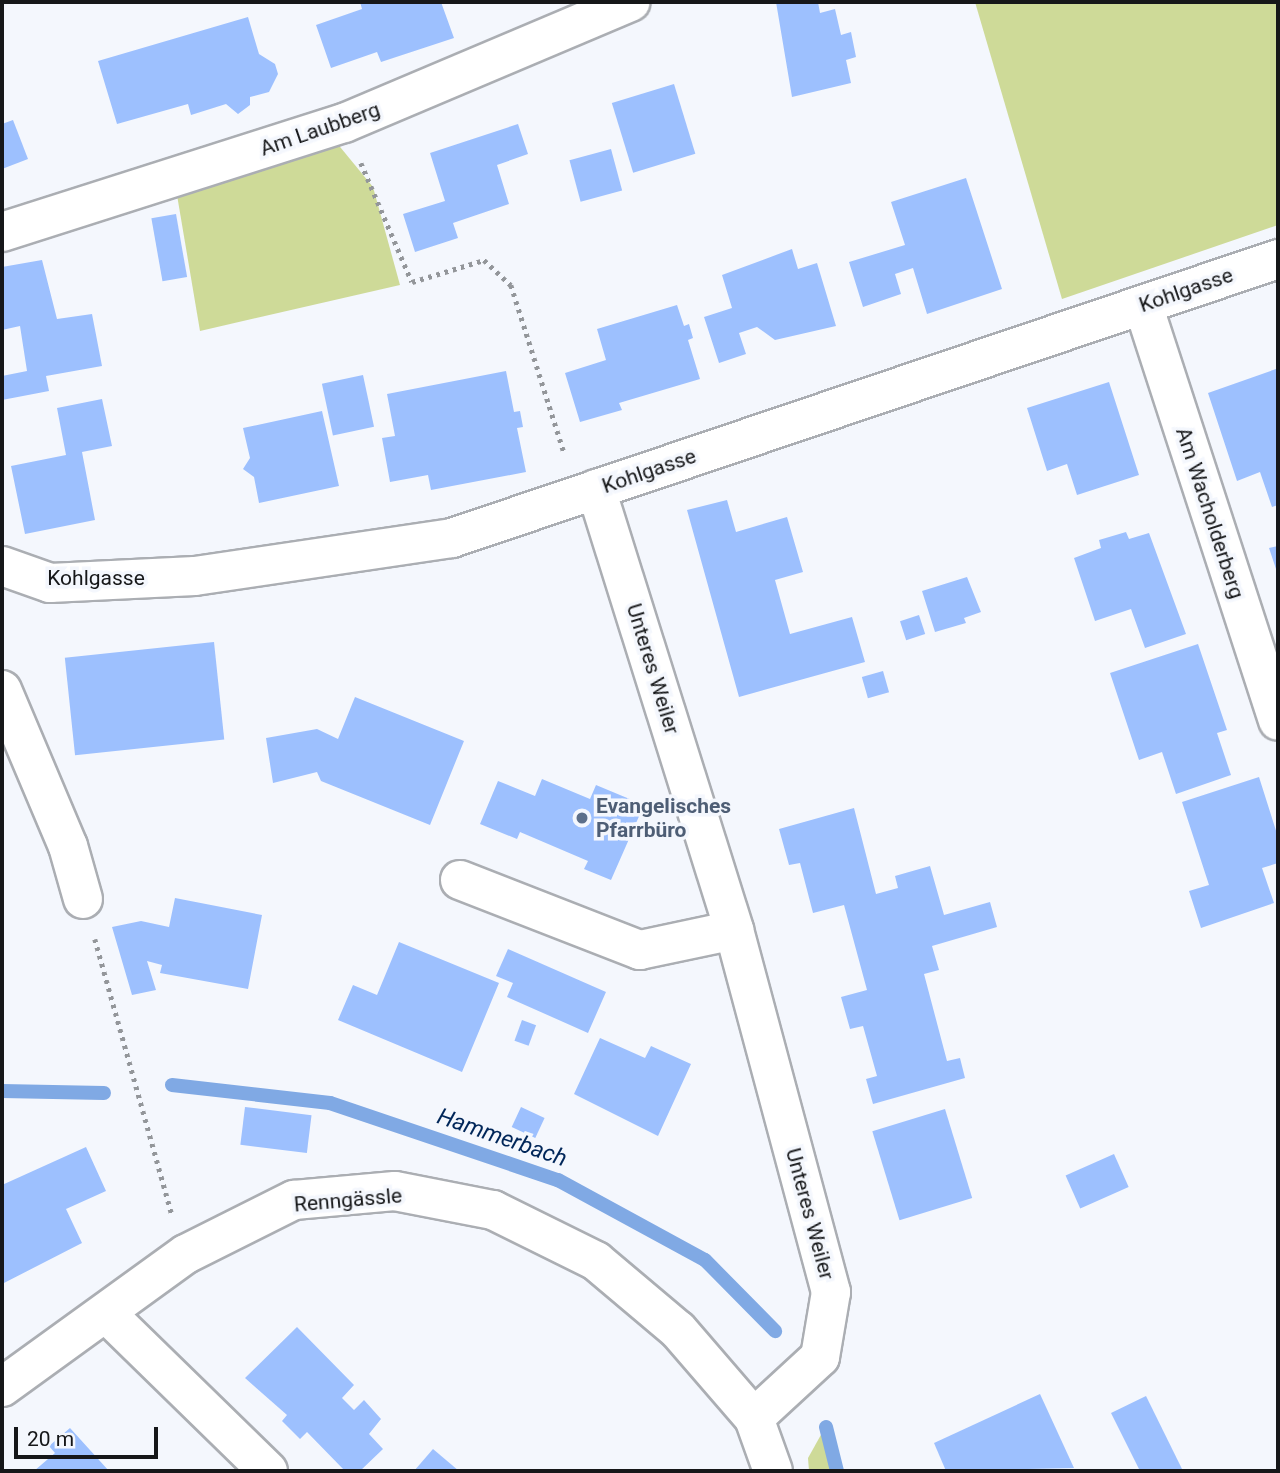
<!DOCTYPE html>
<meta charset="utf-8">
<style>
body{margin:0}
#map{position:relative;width:1280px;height:1473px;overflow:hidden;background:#f4f7fd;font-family:Roboto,sans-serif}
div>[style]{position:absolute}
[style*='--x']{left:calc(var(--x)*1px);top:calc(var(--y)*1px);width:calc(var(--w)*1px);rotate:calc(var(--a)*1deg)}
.green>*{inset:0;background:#ceda98}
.stream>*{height:14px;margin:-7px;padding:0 7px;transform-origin:7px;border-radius:7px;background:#80a9e4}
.building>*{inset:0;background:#9dc0fe;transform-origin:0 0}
.path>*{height:4.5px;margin-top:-2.25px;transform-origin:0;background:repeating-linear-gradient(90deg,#93969a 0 3.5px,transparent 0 8.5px)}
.roads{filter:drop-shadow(2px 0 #abaeb3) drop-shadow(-2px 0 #abaeb3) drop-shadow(0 2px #abaeb3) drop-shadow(0 -2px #abaeb3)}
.minor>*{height:38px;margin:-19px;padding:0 19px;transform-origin:19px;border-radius:19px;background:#fff}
.dots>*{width:19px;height:19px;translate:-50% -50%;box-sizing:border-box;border:4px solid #f4f7fd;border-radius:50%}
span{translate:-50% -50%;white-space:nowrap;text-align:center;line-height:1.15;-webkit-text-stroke:7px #f4f7fd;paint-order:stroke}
.street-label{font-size:21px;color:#161719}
.service-label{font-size:21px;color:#4e5e75;font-weight:700}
.left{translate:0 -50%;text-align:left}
.water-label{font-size:23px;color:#002659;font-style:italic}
.frame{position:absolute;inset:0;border:4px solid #161719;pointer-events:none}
.scale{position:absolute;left:14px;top:1427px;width:144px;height:32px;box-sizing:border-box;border:4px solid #161719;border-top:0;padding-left:9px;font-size:21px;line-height:24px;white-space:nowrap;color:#161719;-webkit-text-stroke:5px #f4f7fd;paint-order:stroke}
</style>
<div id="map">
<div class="green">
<div style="clip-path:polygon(975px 2px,1278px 2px,1278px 225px,1062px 299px)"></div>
<div style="clip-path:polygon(336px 142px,373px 187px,400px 285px,200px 331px,177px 195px)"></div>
<div style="clip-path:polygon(822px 1433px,834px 1471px,809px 1471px,808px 1458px)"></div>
</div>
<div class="stream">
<div style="--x:172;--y:1085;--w:159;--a:6.5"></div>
<div style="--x:330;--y:1103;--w:241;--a:18.7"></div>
<div style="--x:558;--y:1180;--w:167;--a:28.6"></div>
<div style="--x:705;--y:1260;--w:100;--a:45.4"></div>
<div style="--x:2;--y:1091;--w:102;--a:1.1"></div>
<div style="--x:826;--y:1427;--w:45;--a:76"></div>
</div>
<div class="building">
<div style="clip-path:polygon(360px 2px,441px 2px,454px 38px,381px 62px,377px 52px,331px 68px,316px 25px,362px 9px)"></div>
<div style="clip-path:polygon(776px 2px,818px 2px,820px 13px,835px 9px,841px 35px,851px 32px,856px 57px,846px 60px,851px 83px,792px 97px)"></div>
<div style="clip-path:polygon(248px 17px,259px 54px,275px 64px,278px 74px,269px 92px,250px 97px,250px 105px,238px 114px,226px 104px,191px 115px,188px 104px,117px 124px,98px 61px)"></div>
<div style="left:674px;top:84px;width:73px;height:65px;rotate:73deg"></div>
<div style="clip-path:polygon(13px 120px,28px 159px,2px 169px,2px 124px)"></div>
<div style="clip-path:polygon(518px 124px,528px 154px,497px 165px,509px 204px,453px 223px,458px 238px,415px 252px,403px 214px,445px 201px,430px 153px)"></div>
<div style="left:611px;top:149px;width:43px;height:43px;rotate:75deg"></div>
<div style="clip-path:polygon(966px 178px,1002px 289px,927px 314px,913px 268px,895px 274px,901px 294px,863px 307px,849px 262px,905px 245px,891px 202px)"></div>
<div style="left:176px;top:214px;width:64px;height:25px;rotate:80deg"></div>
<div style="clip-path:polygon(792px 249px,798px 269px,817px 263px,836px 326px,775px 340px,757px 327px,739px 333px,746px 354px,719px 363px,704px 317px,732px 308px,722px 275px)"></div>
<div style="clip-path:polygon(42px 260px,57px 319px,92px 314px,102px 366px,46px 376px,49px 391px,2px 400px,2px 376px,27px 371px,20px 326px,2px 330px,2px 267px)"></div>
<div style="clip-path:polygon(677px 305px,684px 326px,689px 324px,693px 338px,688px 340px,700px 379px,619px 403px,622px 410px,580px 422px,565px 373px,606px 360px,597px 329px)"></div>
<div style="clip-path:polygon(1276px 369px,1278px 505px,1272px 507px,1260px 472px,1237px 481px,1208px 393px)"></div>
<div style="clip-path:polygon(506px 371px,514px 412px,520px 411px,523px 427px,517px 428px,526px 472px,431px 490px,428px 475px,390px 482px,382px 438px,395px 436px,387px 394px)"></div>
<div style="left:363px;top:375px;width:53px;height:42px;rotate:78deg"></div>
<div style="clip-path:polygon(1109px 382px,1139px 475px,1077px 495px,1067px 464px,1047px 471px,1027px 408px)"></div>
<div style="clip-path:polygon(102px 399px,112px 446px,82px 452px,95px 520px,25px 534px,11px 466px,66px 455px,57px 408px)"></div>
<div style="clip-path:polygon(322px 411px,339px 486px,259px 503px,254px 477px,243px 469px,250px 458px,243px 428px)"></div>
<div style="clip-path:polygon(727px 500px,736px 532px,787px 517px,803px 572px,775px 580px,790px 634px,852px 617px,865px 662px,739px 697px,687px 510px)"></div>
<div style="clip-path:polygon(1126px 532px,1129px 539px,1149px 533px,1186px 634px,1145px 648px,1131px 609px,1095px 621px,1074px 558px,1101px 548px,1099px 540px)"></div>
<div style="clip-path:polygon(1278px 546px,1278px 575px,1269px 548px)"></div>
<div style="clip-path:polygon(967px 577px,981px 612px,964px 618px,966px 623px,935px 632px,922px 591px)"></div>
<div style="left:919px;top:615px;width:20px;height:20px;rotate:72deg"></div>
<div style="left:214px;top:642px;width:98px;height:150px;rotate:84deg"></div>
<div style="clip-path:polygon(1198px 644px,1227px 730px,1217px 733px,1231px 775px,1176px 794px,1162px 752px,1139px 760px,1110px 673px)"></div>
<div style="left:883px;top:671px;width:22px;height:22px;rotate:74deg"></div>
<div style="clip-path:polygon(355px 697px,464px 741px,430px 825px,321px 781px,317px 772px,273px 783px,266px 738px,317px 729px,338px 739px)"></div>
<div style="clip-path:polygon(1259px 777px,1278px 837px,1278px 863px,1262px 868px,1274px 903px,1201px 928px,1189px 891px,1209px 885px,1182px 802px)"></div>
<div style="clip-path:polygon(542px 779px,590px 799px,596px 785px,644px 805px,611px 880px,584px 869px,588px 861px,520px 832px,517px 839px,480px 824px,498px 781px,535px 796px)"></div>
<div style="clip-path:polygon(854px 808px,876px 894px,898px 888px,895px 876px,930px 866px,944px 915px,990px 902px,997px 927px,932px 946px,939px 970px,924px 974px,947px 1061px,960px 1058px,965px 1078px,873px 1104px,866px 1079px,877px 1076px,863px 1026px,850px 1029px,841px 997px,867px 990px,844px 905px,813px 913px,800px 863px,789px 865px,779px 829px)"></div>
<div style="clip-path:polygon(175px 898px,262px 915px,248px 989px,160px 973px,162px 965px,147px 961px,156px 990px,132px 995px,112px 927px,141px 921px,169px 927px)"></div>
<div style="clip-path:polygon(399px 942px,499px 983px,462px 1072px,338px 1020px,353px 985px,377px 995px)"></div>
<div style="clip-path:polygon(508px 949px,606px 992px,588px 1033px,507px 997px,513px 983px,496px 976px)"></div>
<div style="left:522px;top:1020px;width:15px;height:22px;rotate:20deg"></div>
<div style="clip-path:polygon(600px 1038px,645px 1058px,651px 1046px,691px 1064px,658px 1136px,574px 1094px)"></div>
<div style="left:245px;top:1107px;width:67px;height:38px;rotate:7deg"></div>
<div style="left:521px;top:1107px;width:26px;height:22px;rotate:25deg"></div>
<div style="left:945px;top:1109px;width:93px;height:76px;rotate:73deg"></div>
<div style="clip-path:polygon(86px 1147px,106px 1191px,66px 1209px,82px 1243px,2px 1284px,2px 1185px)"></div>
<div style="left:1114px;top:1154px;width:36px;height:53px;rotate:66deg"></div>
<div style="clip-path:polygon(297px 1327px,354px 1385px,342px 1398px,354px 1410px,364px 1400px,381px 1419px,369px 1434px,383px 1449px,360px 1471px,345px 1471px,307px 1432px,300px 1439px,282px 1421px,287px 1415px,245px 1378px)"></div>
<div style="clip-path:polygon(1040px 1394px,1074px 1468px,946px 1471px,934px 1443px)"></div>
<div style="clip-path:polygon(1146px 1396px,1183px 1471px,1140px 1471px,1111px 1413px)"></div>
<div style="clip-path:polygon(70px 1428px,109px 1471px,34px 1471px,55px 1453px,49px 1446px)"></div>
<div style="clip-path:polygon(433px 1449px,459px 1471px,414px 1471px)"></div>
</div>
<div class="path">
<div style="--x:361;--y:163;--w:129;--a:66.8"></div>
<div style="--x:412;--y:282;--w:75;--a:-17"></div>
<div style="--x:484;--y:260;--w:37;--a:43"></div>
<div style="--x:511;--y:285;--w:175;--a:72.4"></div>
<div style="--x:95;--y:939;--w:286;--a:74.4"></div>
</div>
<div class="roads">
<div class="minor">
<div style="--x:2;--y:232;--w:359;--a:-17.7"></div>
<div style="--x:344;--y:123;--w:311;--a:-22.9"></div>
<div style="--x:1143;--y:305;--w:437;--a:72"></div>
<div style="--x:596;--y:489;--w:462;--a:72.6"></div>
<div style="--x:734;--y:930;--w:375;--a:75"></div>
<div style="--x:831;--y:1292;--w:66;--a:99.6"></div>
<div style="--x:820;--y:1357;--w:90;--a:137.3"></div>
<div style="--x:754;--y:1418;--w:56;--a:70.3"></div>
<div style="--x:2;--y:566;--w:51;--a:19.5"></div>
<div style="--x:50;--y:583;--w:145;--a:-2.8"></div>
<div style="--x:195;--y:576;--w:260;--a:-8.4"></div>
<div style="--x:452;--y:538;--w:872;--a:-18.66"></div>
<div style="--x:2;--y:690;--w:169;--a:67.1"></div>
<div style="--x:68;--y:846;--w:55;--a:74.2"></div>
<div style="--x:460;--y:880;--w:193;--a:21.3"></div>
<div style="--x:640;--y:950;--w:96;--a:-12"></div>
<div style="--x:107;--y:1314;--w:225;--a:44.3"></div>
<div style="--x:2;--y:1387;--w:227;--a:-35.9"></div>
<div style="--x:186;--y:1254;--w:121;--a:-26.6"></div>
<div style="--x:294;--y:1200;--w:101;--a:-5.1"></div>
<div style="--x:395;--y:1191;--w:100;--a:11"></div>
<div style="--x:493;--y:1210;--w:115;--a:26.3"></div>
<div style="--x:596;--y:1261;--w:107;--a:40.1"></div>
<div style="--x:678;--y:1330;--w:116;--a:49.2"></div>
</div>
</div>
<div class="dots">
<div style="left:582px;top:818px;background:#5c6f8a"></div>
</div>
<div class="street-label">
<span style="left:320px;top:129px;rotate:-19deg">Am Laubberg</span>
<span style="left:1186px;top:290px;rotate:-19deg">Kohlgasse</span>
<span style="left:649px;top:471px;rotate:-19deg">Kohlgasse</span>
<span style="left:1210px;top:513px;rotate:72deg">Am Wacholderberg</span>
<span style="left:96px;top:578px">Kohlgasse</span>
<span style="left:653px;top:669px;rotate:73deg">Unteres Weiler</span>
<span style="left:348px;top:1200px;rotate:-5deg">Renngässle</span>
<span style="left:810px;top:1214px;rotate:75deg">Unteres Weiler</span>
</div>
<div class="service-label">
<span class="left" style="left:596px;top:818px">Evangelisches<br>Pfarrbüro</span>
</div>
<div class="water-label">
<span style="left:502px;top:1138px;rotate:19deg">Hammerbach</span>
</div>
<div class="frame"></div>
<div class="scale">20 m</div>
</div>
